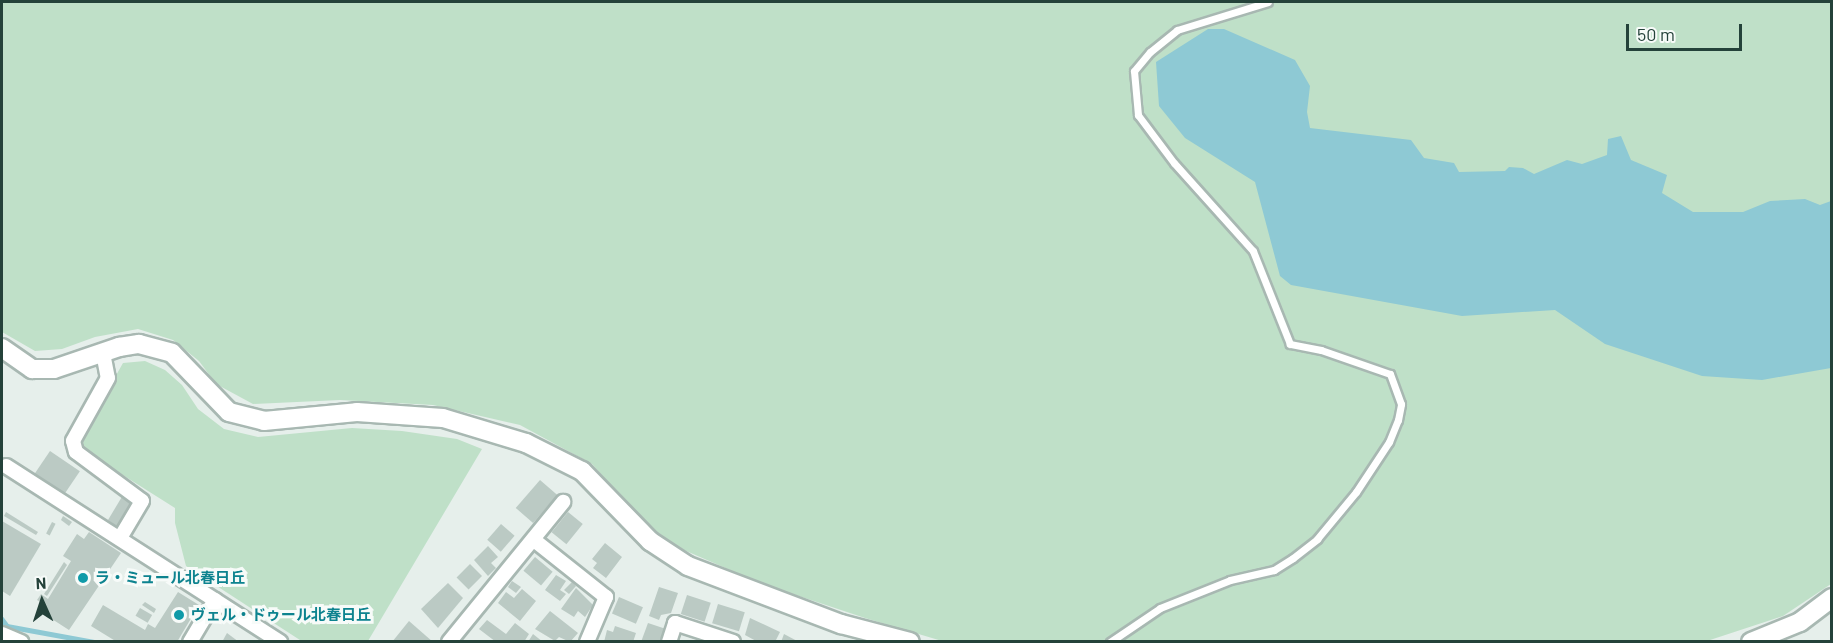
<!DOCTYPE html>
<meta charset="utf-8">
<style>
body{margin:0}
#map{position:relative;width:1833px;height:643px;overflow:hidden;background:#e6efeb;font-family:Barlow,"Noto Sans JP",sans-serif}
div>[style]{position:absolute}
[style*='--x']{left:calc(var(--x)*1px);top:calc(var(--y)*1px);width:calc(var(--w)*1px);rotate:calc(var(--a)*1deg)}
.green>*{inset:0;background:#bfe0c8}
.water>*{inset:0;background:#8ec9d4}
.stream>*{height:4.5px;margin:-2.25px;padding:0 2.25px;transform-origin:2.25px;border-radius:2.25px;background:#8ec9d4}
.building>*{inset:0;background:#bbcac4;transform-origin:0 0}
.roads{filter:drop-shadow(2px 0 #a8b8b2) drop-shadow(-2px 0 #a8b8b2) drop-shadow(0 2px #a8b8b2) drop-shadow(0 -2px #a8b8b2)}
.lane>*{height:7px;margin:-3.5px;padding:0 3.5px;transform-origin:3.5px;border-radius:3.5px;background:#fff}
.street>*{height:14px;margin:-7px;padding:0 7px;transform-origin:7px;border-radius:7px;background:#fff}
.secondary>*{height:18px;margin:-9px;padding:0 9px;transform-origin:9px;border-radius:9px;background:#fff}
.dots>*{width:16px;height:16px;translate:-50% -50%;box-sizing:border-box;border:3px solid #f7fbf9;border-radius:50%}
span{translate:-50% -50%;white-space:nowrap;text-align:center;line-height:1.15;-webkit-text-stroke:6px #f7fbf9;paint-order:stroke}
.culture-label{font-size:15px;color:#0d838f;font-weight:700}
.left{translate:0 -50%;text-align:left}
.frame{position:absolute;inset:0;border:3px solid #24423a;pointer-events:none}
.north{position:absolute;left:12px;top:571px;width:60px;height:60px;-webkit-text-stroke:4px #f7fbf9;paint-order:stroke;rotate:357deg;font-size:16px;font-weight:700;line-height:24px;text-align:center;color:#24423a}
.north::after{content:'';display:block;margin:auto;width:21px;height:27px;background:#24423a;clip-path:polygon(50% 0,100% 100%,50% 72%,0 100%)}
.scale{position:absolute;left:1626px;top:24px;width:116px;height:27px;box-sizing:border-box;border:3px solid #24423a;border-top:0;padding-left:8px;font-size:18px;line-height:21px;white-space:nowrap;color:#24423a;-webkit-text-stroke:4px #f7fbf9;paint-order:stroke}
</style>
<div id="map">
<div class="green">
<div style="clip-path:polygon(2px 2px,1831px 2px,1831px 584px,1783px 616px,1707px 641px,942px 641px,865px 618px,760px 583px,677px 547px,642px 521px,592px 464px,520px 425px,433px 405px,340px 400px,253px 404px,216px 384px,199px 361px,173px 340px,138px 329px,95px 337px,62px 349px,35px 351px,2px 332px)"></div>
<div style="clip-path:polygon(145px 361px,165px 370px,182px 385px,198px 409px,224px 429px,258px 437px,352px 428px,402px 431px,457px 439px,482px 449px,368px 641px,303px 642px,186px 566px,175px 523px,175px 508px,80px 448px,79px 441px,123px 363px)"></div>
</div>
<div class="water">
<div style="clip-path:polygon(1208px 29px,1224px 29px,1295px 60px,1310px 86px,1307px 112px,1310px 128px,1411px 140px,1424px 158px,1454px 163px,1459px 172px,1505px 171px,1509px 167px,1523px 168px,1534px 174px,1567px 160px,1582px 164px,1607px 155px,1608px 139px,1621px 136px,1631px 160px,1667px 175px,1662px 193px,1693px 212px,1743px 212px,1770px 201px,1805px 199px,1820px 205px,1831px 201px,1831px 368px,1762px 380px,1702px 376px,1605px 344px,1555px 310px,1462px 316px,1291px 285px,1280px 276px,1255px 182px,1185px 138px,1159px 106px,1156px 62px)"></div>
</div>
<div class="stream">
<div style="--x:2;--y:619;--w:9;--a:54"></div>
<div style="--x:7;--y:626;--w:88;--a:10.4"></div>
</div>
<div class="building">
<div style="left:50px;top:451px;width:36px;height:29px;rotate:34deg"></div>
<div style="left:540px;top:480px;width:23px;height:37px;rotate:41deg"></div>
<div style="clip-path:polygon(123px 495px,132px 505px,117px 527px,108px 520px)"></div>
<div style="clip-path:polygon(6px 512px,38px 532px,36px 535px,4px 516px)"></div>
<div style="left:568px;top:512px;width:19px;height:26px;rotate:39deg"></div>
<div style="clip-path:polygon(63px 516px,72px 522px,69px 526px,61px 520px)"></div>
<div style="clip-path:polygon(2px 521px,41px 544px,10px 596px,2px 591px)"></div>
<div style="left:52px;top:522px;width:4px;height:13px;rotate:27deg"></div>
<div style="left:501px;top:524px;width:18px;height:21px;rotate:41deg"></div>
<div style="clip-path:polygon(89px 532px,121px 553px,69px 630px,41px 612px,46px 605px,37px 600px,41px 594px,48px 599px,71px 561px,63px 556px,77px 534px,84px 539px)"></div>
<div style="clip-path:polygon(605px 543px,622px 557px,606px 578px,593px 568px,597px 563px,592px 559px)"></div>
<div style="clip-path:polygon(488px 546px,498px 557px,491px 563px,496px 568px,488px 576px,474px 560px)"></div>
<div style="left:535px;top:557px;width:23px;height:18px;rotate:40deg"></div>
<div style="clip-path:polygon(64px 562px,67px 565px,47px 596px,44px 594px)"></div>
<div style="left:470px;top:564px;width:17px;height:19px;rotate:45deg"></div>
<div style="clip-path:polygon(556px 575px,566px 581px,560px 590px,566px 594px,560px 601px,545px 590px)"></div>
<div style="clip-path:polygon(512px 581px,521px 587px,516px 593px,508px 587px)"></div>
<div style="clip-path:polygon(572px 582px,576px 586px,569px 594px,564px 590px)"></div>
<div style="clip-path:polygon(448px 583px,463px 598px,438px 628px,421px 609px)"></div>
<div style="clip-path:polygon(659px 587px,678px 593px,671px 613px,661px 615px,659px 620px,649px 616px)"></div>
<div style="clip-path:polygon(576px 588px,593px 605px,585px 617px,578px 611px,574px 617px,561px 609px)"></div>
<div style="clip-path:polygon(522px 589px,536px 601px,520px 621px,498px 603px,506px 592px,514px 598px)"></div>
<div style="clip-path:polygon(178px 592px,199px 605px,177px 642px,117px 642px,91px 626px,103px 605px,145px 630px,148px 624px,155px 628px)"></div>
<div style="left:687px;top:595px;width:25px;height:20px;rotate:18deg"></div>
<div style="left:619px;top:597px;width:26px;height:18px;rotate:23deg"></div>
<div style="clip-path:polygon(145px 602px,156px 609px,154px 613px,142px 605px)"></div>
<div style="left:718px;top:604px;width:28px;height:20px;rotate:17deg"></div>
<div style="left:140px;top:608px;width:14px;height:9px;rotate:30deg"></div>
<div style="clip-path:polygon(550px 611px,578px 633px,570px 642px,559px 637px,555px 641px,535px 629px)"></div>
<div style="clip-path:polygon(750px 618px,780px 632px,775px 642px,756px 641px,745px 635px)"></div>
<div style="clip-path:polygon(487px 620px,506px 634px,515px 623px,529px 634px,524px 642px,496px 642px,479px 629px)"></div>
<div style="clip-path:polygon(409px 621px,433px 642px,392px 642px)"></div>
<div style="clip-path:polygon(648px 623px,666px 629px,661px 642px,641px 642px)"></div>
<div style="clip-path:polygon(615px 626px,636px 633px,633px 642px,604px 642px,607px 630px,613px 632px)"></div>
<div style="clip-path:polygon(227px 633px,239px 642px,222px 642px)"></div>
<div style="clip-path:polygon(533px 634px,543px 642px,528px 642px)"></div>
<div style="clip-path:polygon(784px 634px,799px 642px,781px 642px)"></div>
</div>
<div class="roads">
<div class="lane">
<div style="--x:1110;--y:642;--w:60;--a:-34.2"></div>
<div style="--x:1160;--y:608;--w:75;--a:-21.8"></div>
<div style="--x:1230;--y:580;--w:45;--a:-12.8"></div>
<div style="--x:1274;--y:570;--w:22;--a:-32"></div>
<div style="--x:1293;--y:558;--w:31;--a:-38"></div>
<div style="--x:1317;--y:539;--w:61;--a:-50.3"></div>
<div style="--x:1356;--y:492;--w:60;--a:-56.6"></div>
<div style="--x:1389;--y:442;--w:24;--a:-68"></div>
<div style="--x:1398;--y:420;--w:16;--a:-79"></div>
<div style="--x:1401;--y:404;--w:32;--a:-110"></div>
<div style="--x:1390;--y:374;--w:73;--a:-160.8"></div>
<div style="--x:1321;--y:350;--w:32;--a:-169"></div>
<div style="--x:1290;--y:344;--w:100;--a:-111.7"></div>
<div style="--x:1253;--y:251;--w:118;--a:-131.9"></div>
<div style="--x:1174;--y:163;--w:60;--a:-126.9"></div>
<div style="--x:1138;--y:115;--w:44;--a:-95.2"></div>
<div style="--x:1134;--y:71;--w:25;--a:-50"></div>
<div style="--x:1150;--y:52;--w:35;--a:-39"></div>
<div style="--x:1177;--y:30;--w:95;--a:-17.1"></div>
</div>
<div class="street">
<div style="--x:103;--y:353;--w:25;--a:79"></div>
<div style="--x:108;--y:378;--w:72;--a:119.1"></div>
<div style="--x:73;--y:441;--w:11;--a:75"></div>
<div style="--x:76;--y:452;--w:82;--a:36.6"></div>
<div style="--x:142;--y:501;--w:43;--a:120.7"></div>
<div style="--x:6;--y:466;--w:326;--a:32.7"></div>
<div style="--x:534;--y:540;--w:92;--a:38.4"></div>
<div style="--x:606;--y:597;--w:49;--a:112.9"></div>
<div style="--x:2;--y:634;--w:21;--a:23"></div>
<div style="--x:190;--y:642;--w:49;--a:-59.2"></div>
<div style="--x:449;--y:642;--w:181;--a:-50.8"></div>
<div style="--x:669;--y:642;--w:20;--a:-72"></div>
<div style="--x:675;--y:623;--w:61;--a:18.1"></div>
</div>
<div class="secondary">
<div style="--x:2;--y:348;--w:37;--a:35"></div>
<div style="--x:32;--y:369;--w:22;--a:0"></div>
<div style="--x:54;--y:369;--w:69;--a:-18.7"></div>
<div style="--x:119;--y:347;--w:20;--a:-9"></div>
<div style="--x:139;--y:344;--w:34;--a:15"></div>
<div style="--x:172;--y:353;--w:82;--a:46"></div>
<div style="--x:229;--y:412;--w:36;--a:14"></div>
<div style="--x:264;--y:421;--w:93;--a:-5.5"></div>
<div style="--x:357;--y:412;--w:86;--a:4"></div>
<div style="--x:443;--y:418;--w:87;--a:16.8"></div>
<div style="--x:526;--y:443;--w:63;--a:26.6"></div>
<div style="--x:582;--y:471;--w:98;--a:45.8"></div>
<div style="--x:650;--y:541;--w:45;--a:33.3"></div>
<div style="--x:688;--y:566;--w:164;--a:20.8"></div>
<div style="--x:841;--y:624;--w:71;--a:14.6"></div>
<div style="--x:1751;--y:642;--w:53;--a:-22.2"></div>
<div style="--x:1800;--y:622;--w:40;--a:-37"></div>
</div>
</div>
<div class="dots">
<div style="left:83px;top:578px;background:#0f9aa8"></div>
<div style="left:179px;top:615px;background:#0f9aa8"></div>
</div>
<div class="culture-label">
<span class="left" style="left:95px;top:578px">ラ・ミュール北春日丘</span>
<span class="left" style="left:191px;top:615px">ヴェル・ドゥール北春日丘</span>
</div>
<div class="frame"></div>
<div class="north">N</div>
<div class="scale">50 m</div>
</div>
